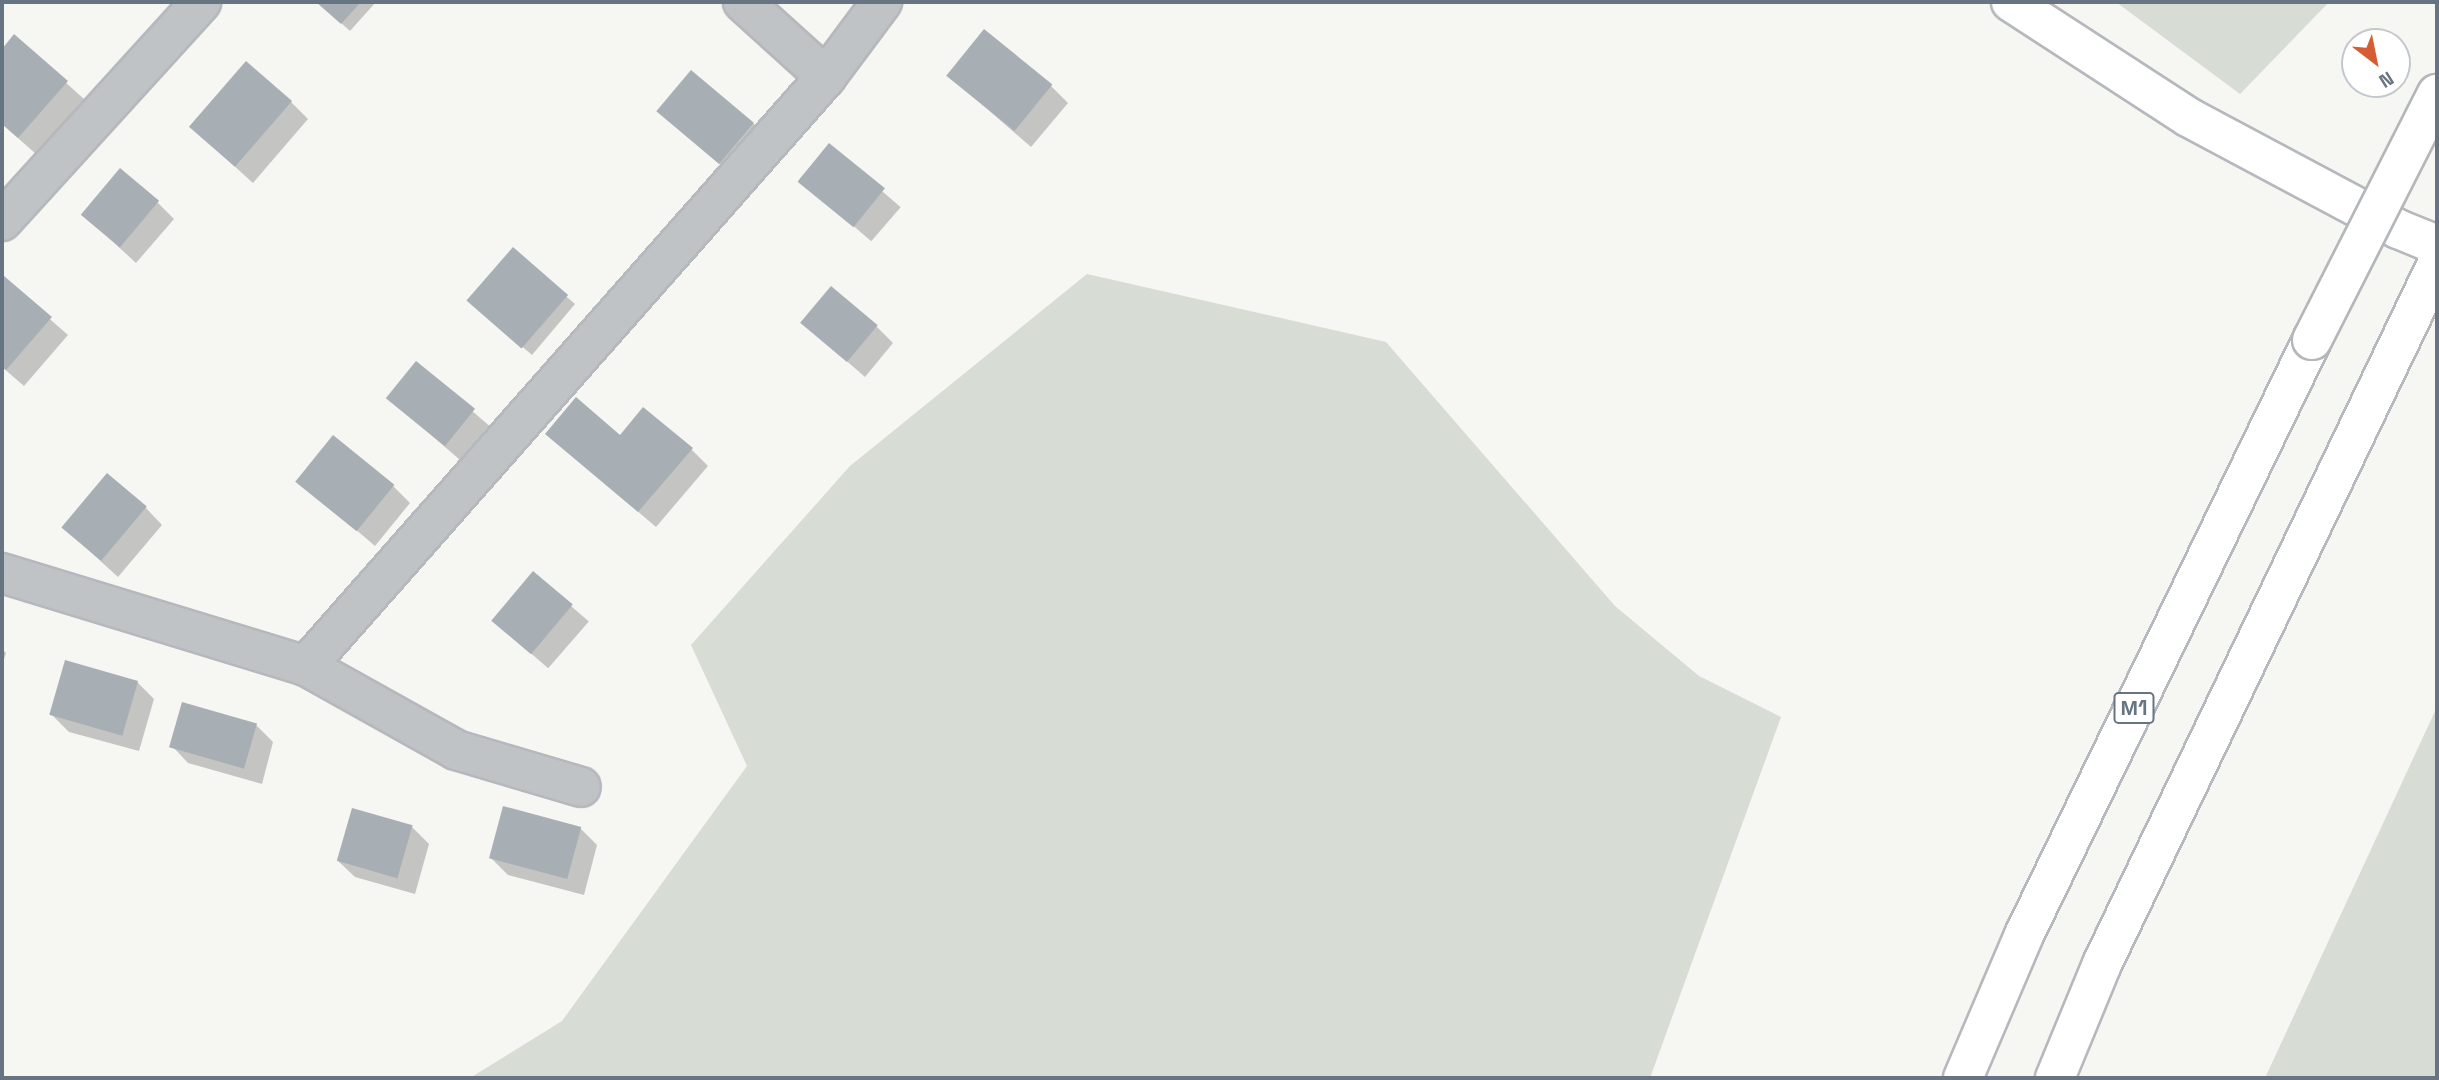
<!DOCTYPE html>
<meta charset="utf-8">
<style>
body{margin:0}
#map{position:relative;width:2439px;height:1080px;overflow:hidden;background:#f6f6f3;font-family:"Space Grotesk",sans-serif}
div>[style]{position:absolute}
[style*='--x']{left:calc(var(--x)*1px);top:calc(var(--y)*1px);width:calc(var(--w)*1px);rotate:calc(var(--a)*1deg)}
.green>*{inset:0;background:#d7dcd4}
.shadow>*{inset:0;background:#0003;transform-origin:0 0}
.building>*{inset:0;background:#a8afb4;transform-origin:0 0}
.roads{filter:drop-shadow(2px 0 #b5b8bc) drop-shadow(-2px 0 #b5b8bc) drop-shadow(0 2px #b5b8bc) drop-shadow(0 -2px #b5b8bc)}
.minor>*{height:38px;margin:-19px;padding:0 19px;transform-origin:19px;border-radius:19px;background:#bfc3c6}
.major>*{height:38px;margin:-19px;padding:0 19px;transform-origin:19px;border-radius:19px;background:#fff}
.highway>*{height:38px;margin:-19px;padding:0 19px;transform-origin:19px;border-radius:19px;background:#fff}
.bridges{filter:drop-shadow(2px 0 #b4b7ba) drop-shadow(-2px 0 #b4b7ba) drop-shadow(0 2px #b4b7ba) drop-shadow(0 -2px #b4b7ba)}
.highway-bridge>*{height:38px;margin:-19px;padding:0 19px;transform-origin:19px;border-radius:19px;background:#fff}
span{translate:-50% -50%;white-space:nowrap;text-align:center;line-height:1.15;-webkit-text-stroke:7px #fff;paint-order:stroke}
.shield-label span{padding:2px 5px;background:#fff;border:2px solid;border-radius:5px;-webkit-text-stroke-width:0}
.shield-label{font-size:21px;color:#677582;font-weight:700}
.frame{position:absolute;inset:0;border:4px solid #677582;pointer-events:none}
.north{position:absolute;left:2341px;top:28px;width:70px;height:70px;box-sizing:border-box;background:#fff;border:2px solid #c2c8cd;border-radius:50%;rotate:148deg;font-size:19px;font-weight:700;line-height:28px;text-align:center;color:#677582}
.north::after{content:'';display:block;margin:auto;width:24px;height:32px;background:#d65d33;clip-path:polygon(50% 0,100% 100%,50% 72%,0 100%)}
</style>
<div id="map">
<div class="green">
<div style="clip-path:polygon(2116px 2px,2329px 2px,2240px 94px)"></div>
<div style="clip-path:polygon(1087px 274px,1386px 342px,1615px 606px,1699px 676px,1781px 717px,1650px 1078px,470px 1078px,562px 1021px,747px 766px,691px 645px,850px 466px)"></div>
<div style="clip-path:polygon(2437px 707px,2437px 1078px,2265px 1078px)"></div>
</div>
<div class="shadow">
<div style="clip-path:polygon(318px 2px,376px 2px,350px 31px)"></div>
<div style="clip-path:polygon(15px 37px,84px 99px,36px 154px,2px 124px,2px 52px)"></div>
<div style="clip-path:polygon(948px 75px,1051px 86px,1068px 103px,1031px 147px)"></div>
<div style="clip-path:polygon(291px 102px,308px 119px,253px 183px,191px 127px)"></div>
<div style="clip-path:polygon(659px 112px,753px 123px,770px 140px,737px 179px)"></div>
<div style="left:829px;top:145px;width:95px;height:45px;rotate:41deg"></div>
<div style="clip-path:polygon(157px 202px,174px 219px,136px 263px,83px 214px)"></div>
<div style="clip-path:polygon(513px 250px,575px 304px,532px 355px,478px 309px)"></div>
<div style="clip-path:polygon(4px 279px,68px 335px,24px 386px,2px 367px)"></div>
<div style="clip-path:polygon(803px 323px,877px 327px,893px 343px,865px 377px)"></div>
<div style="left:417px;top:363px;width:98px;height:45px;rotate:41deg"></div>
<div style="clip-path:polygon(620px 437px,691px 449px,708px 466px,656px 527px,609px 487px)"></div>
<div style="clip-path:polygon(298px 480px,393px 486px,410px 503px,375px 546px)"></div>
<div style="clip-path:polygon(146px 508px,162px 525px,118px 577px,63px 527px)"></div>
<div style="left:533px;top:573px;width:74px;height:62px;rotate:41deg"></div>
<div style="clip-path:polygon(2px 649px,6px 653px,2px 666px)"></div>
<div style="clip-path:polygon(137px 682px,154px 699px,139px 751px,69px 732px,52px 715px)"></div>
<div style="clip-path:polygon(256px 725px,273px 742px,262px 784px,188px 763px,172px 746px)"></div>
<div style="clip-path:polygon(412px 827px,429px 844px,415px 894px,355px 877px,338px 861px)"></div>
<div style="clip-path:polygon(580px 828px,597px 845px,584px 895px,508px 875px,491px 858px)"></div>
</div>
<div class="building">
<div style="clip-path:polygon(316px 2px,361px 2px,341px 24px)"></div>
<div style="left:984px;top:29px;width:88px;height:60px;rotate:39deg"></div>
<div style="clip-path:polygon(14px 34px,68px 81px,18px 138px,2px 124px,2px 49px)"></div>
<div style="left:246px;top:61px;width:61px;height:87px;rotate:41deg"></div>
<div style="left:691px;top:70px;width:82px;height:54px;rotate:40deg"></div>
<div style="left:829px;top:143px;width:72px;height:50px;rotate:39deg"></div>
<div style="left:120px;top:168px;width:51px;height:61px;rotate:40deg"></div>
<div style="left:513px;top:247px;width:73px;height:71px;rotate:41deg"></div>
<div style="clip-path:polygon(4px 276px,52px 317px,6px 370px,2px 367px)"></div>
<div style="left:831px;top:286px;width:61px;height:48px;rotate:40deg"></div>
<div style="left:416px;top:361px;width:76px;height:48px;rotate:39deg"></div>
<div style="clip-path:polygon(576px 397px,620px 435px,643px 407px,693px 448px,638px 512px,545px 434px)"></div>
<div style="left:333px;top:435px;width:79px;height:60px;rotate:39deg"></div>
<div style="left:107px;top:473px;width:52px;height:71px;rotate:40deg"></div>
<div style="left:533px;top:571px;width:52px;height:65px;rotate:40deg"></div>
<div style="left:65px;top:660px;width:76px;height:57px;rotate:16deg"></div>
<div style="left:182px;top:702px;width:78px;height:47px;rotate:16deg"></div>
<div style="left:503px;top:806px;width:81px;height:54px;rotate:15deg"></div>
<div style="left:352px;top:808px;width:63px;height:55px;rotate:16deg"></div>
</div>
<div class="roads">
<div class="minor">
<div style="--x:743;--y:2;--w:112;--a:42.1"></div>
<div style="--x:2;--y:221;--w:296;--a:-47.7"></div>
<div style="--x:2;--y:573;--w:318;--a:17"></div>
<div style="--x:306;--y:666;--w:172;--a:29.2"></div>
<div style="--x:456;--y:750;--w:130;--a:16.5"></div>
<div style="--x:306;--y:666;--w:786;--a:-48.56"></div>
<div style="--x:826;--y:77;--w:94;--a:-53.3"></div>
</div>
<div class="major">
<div style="--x:2011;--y:2;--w:211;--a:33"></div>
<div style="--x:2188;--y:117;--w:238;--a:28.1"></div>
<div style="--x:2398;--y:229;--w:42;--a:22.3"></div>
</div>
<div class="highway">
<div style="--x:1963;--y:1078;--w:155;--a:-66.9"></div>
<div style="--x:2024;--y:935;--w:661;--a:-64.17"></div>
<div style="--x:2055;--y:1078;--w:123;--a:-67.6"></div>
<div style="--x:2102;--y:964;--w:776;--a:-64.43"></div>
</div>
</div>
<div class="bridges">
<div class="highway-bridge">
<div style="--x:2312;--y:340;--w:276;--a:-63.1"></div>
</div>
</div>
<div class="shield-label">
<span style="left:2134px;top:708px">М1</span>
</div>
<div class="frame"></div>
<div class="north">N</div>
</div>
